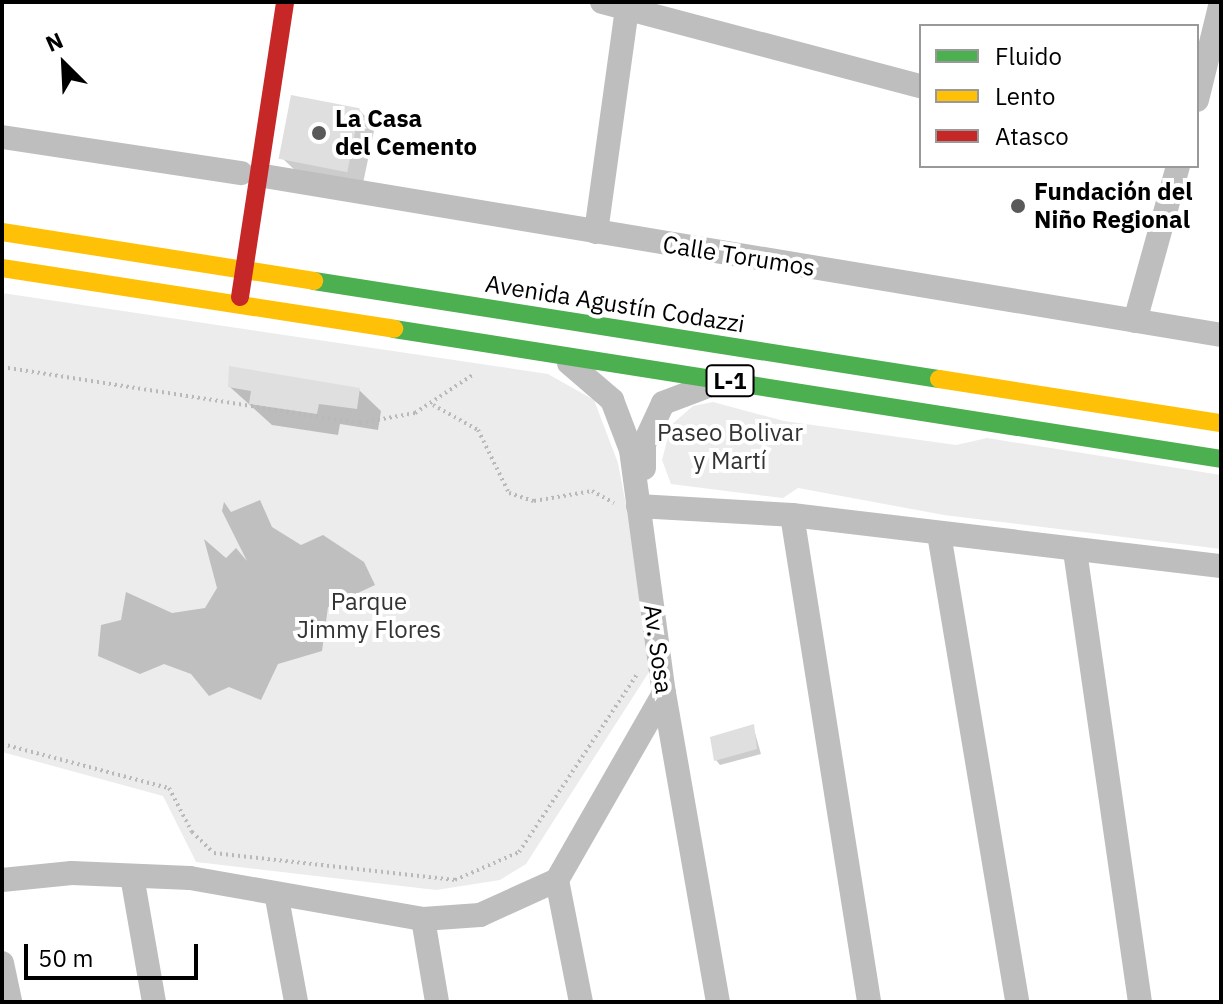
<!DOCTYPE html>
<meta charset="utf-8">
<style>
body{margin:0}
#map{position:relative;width:1223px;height:1004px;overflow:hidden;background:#fff;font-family:"IBM Plex Sans",sans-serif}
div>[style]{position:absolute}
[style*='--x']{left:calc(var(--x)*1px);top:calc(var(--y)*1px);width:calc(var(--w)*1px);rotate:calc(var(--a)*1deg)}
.green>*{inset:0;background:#ececec}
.water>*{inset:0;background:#bfbfbf}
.shadow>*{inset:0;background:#0003}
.building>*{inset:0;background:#dfdfdf;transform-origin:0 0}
.path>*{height:4px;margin-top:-2px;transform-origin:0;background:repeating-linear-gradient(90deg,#b9b9b9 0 2px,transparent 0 6px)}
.street>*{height:24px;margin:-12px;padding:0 12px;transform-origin:12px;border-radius:12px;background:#bebebe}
.fast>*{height:18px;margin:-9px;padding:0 9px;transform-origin:9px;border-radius:9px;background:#4caf50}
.slow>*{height:18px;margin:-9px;padding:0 9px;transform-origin:9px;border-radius:9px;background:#ffc107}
.jam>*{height:18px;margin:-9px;padding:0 9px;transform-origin:9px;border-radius:9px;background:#c62828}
.dots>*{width:22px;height:22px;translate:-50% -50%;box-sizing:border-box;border:4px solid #fff;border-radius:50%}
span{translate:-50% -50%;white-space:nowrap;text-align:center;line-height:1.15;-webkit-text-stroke:8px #fff;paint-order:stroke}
.shield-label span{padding:2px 6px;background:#fff;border:2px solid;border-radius:6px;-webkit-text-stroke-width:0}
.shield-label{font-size:22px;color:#000;font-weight:700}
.poi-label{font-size:24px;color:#000;font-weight:700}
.left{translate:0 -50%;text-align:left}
.street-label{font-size:24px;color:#000}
.park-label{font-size:24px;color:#333}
.frame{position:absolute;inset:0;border:4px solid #000;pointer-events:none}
.legend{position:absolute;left:919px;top:24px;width:280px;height:144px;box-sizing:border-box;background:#fff;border:2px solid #999;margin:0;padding:10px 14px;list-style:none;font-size:24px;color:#000}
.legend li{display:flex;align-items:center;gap:16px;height:40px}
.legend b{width:40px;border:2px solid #999}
.north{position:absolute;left:24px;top:24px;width:80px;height:80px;-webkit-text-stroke:6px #fff;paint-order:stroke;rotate:336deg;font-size:22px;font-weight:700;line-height:32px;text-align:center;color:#000}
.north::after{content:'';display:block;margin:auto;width:28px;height:36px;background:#000;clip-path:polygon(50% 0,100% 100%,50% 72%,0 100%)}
.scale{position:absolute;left:24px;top:944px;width:174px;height:36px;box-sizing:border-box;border:4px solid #000;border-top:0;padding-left:10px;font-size:24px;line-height:28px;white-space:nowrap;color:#000;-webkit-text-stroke:6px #fff;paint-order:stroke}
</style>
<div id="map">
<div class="green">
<div style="clip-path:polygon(2px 293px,548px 374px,594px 400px,618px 463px,656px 661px,526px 864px,500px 880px,436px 890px,196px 862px,163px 796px,2px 752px)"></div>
<div style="clip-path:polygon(713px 402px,784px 421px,956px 445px,987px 438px,1221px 475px,1221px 549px,944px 515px,798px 488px,783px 498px,671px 484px,662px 460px,671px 425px,693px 406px)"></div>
</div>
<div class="water">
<div style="clip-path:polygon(260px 500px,272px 527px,301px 545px,323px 535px,364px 562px,375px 585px,328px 607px,322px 651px,278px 664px,261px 700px,229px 687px,209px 696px,191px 674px,164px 664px,140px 674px,98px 656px,101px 625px,121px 620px,126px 592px,172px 613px,205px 608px,217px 588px,204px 539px,226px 558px,236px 548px,247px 561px,222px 511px,224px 502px,231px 512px)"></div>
</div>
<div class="shadow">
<div style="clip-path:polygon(359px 110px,375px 126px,362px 188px,299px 174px,282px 158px)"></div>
<div style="clip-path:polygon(230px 387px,359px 390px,381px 411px,378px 430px,340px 424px,338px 435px,272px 425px)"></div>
<div style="clip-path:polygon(753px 726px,761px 754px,720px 765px,716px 760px)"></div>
</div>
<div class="building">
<div style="left:291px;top:95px;width:70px;height:65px;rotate:11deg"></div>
<div style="clip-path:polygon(229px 366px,360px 388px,357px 409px,319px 404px,317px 414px,249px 404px,251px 391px,228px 387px)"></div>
<div style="clip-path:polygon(754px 724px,757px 749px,714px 761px,710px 737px)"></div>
</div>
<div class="path">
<div style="--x:2;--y:367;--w:362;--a:8.9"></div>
<div style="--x:360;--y:423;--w:56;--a:-10.3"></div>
<div style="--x:415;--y:413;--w:71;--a:-33.5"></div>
<div style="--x:433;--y:405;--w:51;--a:29.1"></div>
<div style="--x:478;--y:430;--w:70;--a:63.8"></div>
<div style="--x:509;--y:493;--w:26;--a:18"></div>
<div style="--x:534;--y:501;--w:59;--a:-9.8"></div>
<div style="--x:592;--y:491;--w:25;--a:29"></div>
<div style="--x:2;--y:744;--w:173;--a:14.8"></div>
<div style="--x:169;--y:788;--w:50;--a:62.4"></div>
<div style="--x:192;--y:832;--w:30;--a:44"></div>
<div style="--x:214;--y:853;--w:243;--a:6.4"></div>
<div style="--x:455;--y:880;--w:70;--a:-23.6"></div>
<div style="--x:519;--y:852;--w:215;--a:-56.4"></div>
</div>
<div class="street">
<div style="--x:602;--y:2;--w:330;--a:14.8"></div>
<div style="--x:1197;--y:100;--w:101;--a:-76.2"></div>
<div style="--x:2;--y:137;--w:242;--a:8.6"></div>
<div style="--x:258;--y:175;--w:976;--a:9.43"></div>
<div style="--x:596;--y:232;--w:232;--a:-82.1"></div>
<div style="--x:1135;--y:321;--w:161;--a:-74.5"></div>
<div style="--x:569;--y:363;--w:57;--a:40.7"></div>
<div style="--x:612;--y:400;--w:53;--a:69.2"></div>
<div style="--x:631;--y:450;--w:245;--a:82.3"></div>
<div style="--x:664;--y:693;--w:314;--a:80.1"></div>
<div style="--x:644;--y:468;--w:24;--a:-90"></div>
<div style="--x:644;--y:444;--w:45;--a:-65.1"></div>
<div style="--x:663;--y:403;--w:48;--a:-20.7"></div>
<div style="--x:638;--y:506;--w:154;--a:3.3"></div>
<div style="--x:792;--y:515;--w:432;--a:6.8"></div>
<div style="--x:792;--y:515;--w:493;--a:81"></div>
<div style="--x:939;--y:534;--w:474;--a:80.5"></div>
<div style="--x:1075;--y:551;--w:456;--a:81.8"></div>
<div style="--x:132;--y:876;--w:128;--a:80.1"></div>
<div style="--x:2;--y:880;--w:70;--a:-5.7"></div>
<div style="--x:72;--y:873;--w:118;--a:2.4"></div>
<div style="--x:190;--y:878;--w:237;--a:10"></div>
<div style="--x:423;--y:919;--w:57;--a:-4"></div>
<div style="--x:480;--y:915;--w:85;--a:-24.4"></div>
<div style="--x:557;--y:880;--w:215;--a:-60.2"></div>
<div style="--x:557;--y:880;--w:124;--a:78.9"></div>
<div style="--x:277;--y:898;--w:106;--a:79.6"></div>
<div style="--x:423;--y:919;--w:84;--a:80.4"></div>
<div style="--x:2;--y:963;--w:40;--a:78"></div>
</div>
<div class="fast">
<div style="--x:314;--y:281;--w:633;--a:8.91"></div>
<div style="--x:394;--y:329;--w:837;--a:8.93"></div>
</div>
<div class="slow">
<div style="--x:2;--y:232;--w:316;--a:8.9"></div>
<div style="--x:2;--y:268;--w:397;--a:8.8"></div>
<div style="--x:939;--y:379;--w:285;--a:8.9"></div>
</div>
<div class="jam">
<div style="--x:240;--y:297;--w:298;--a:-81.3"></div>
</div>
<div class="dots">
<div style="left:319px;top:133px;background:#595959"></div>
<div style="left:1018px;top:206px;background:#595959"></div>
</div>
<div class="shield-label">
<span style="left:730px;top:381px">L-1</span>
</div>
<div class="poi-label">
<span class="left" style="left:335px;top:133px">La Casa<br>del Cemento</span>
<span class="left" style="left:1034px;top:206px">Fundación del<br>Niño Regional</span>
</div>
<div class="street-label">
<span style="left:739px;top:256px;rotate:9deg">Calle Torumos</span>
<span style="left:615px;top:304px;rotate:9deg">Avenida Agustín Codazzi</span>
<span style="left:658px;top:649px;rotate:82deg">Av. Sosa</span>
</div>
<div class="park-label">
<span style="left:730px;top:447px">Paseo Bolivar<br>y Martí</span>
<span style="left:369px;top:616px">Parque<br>Jimmy Flores</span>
</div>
<div class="frame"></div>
<ul class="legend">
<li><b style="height:10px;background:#4caf50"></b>Fluido</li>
<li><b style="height:10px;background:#ffc107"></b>Lento</li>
<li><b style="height:10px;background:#c62828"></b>Atasco</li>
</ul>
<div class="north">N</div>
<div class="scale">50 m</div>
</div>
